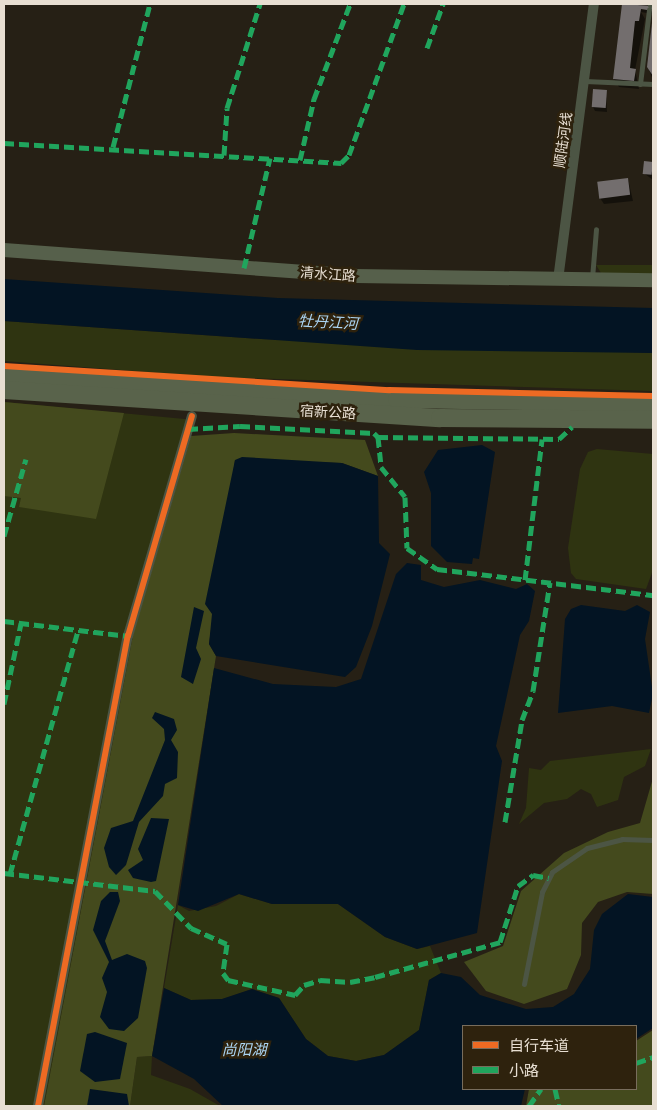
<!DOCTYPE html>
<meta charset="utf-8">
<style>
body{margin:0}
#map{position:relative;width:657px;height:1110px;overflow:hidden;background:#262015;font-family:"Noto Sans","Noto Sans SC",sans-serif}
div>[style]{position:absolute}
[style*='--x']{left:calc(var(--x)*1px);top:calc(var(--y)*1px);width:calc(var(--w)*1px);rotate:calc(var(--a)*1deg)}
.green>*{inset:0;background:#2f3411}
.forest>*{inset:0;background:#444a1d}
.water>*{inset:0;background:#031423}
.shadow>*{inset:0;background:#0007}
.building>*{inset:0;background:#736e6e;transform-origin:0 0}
.lane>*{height:5px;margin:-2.5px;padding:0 2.5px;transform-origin:2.5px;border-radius:2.5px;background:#4c5544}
.street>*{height:10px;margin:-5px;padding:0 5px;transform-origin:5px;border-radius:5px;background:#4c5544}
.secondary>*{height:14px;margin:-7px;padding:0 7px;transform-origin:7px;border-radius:7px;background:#56604b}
.highway>*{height:18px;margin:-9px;padding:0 9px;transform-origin:9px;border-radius:9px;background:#59634b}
.quiet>*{height:5px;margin-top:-2.5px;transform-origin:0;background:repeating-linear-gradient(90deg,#20a55d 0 10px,transparent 0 15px)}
.cycleway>*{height:6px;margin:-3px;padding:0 3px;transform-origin:3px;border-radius:3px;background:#ed6a23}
span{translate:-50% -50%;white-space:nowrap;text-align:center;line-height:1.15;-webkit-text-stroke:5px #2e220d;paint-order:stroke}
.street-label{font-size:14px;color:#e7ded2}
.water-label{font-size:15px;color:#abd5f4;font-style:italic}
.frame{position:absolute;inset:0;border:5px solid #e7ded2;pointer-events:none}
.legend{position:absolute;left:462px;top:1025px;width:175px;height:65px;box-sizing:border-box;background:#2e220d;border:1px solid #786d5c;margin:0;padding:6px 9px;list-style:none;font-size:15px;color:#e7ded2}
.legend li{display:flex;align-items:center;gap:10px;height:25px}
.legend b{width:25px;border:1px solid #786d5c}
</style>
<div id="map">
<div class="green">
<div style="clip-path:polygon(596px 265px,653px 265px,653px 275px,601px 273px)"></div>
<div style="clip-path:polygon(4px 321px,260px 339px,653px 353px,653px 391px,212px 377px,4px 361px)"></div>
<div style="clip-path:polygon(4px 402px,195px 420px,133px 635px,44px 1106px,4px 1106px)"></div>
<div style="clip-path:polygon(597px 449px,653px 454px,653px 570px,646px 589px,576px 579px,571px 573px,568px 548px,580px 469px,588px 452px)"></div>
<div style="clip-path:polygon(651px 749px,645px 766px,624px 777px,618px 800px,597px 807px,591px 794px,581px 789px,567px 799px,544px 803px,519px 824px,526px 808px,529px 768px,541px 770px,550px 761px)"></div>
<div style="clip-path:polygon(239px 894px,272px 904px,338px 904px,385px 937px,417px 949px,430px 946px,441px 973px,429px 980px,419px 1030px,384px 1055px,356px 1061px,328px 1056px,306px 1039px,279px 998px,252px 989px,222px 999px,191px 1000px,164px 988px,178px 905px,189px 911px,216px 906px)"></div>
<div style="clip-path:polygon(152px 1056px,151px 1075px,190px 1089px,220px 1106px,130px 1106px,137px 1057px)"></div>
</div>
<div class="forest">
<div style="clip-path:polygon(4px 402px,124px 413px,96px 519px,19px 507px,21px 498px,4px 496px)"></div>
<div style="clip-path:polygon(234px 433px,365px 440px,378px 476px,342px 463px,235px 460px,209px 644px,216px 656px,152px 1056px,137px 1057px,130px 1106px,44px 1106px,133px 635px,191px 436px)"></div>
<div style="clip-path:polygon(653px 778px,653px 894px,627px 892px,598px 902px,582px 923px,581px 955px,567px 989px,524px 1004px,486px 991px,464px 962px,503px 946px,521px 891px,564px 853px,608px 832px,640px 823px)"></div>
<div style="clip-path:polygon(653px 1030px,653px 1106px,526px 1106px,529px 1089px,636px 1089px,636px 1041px)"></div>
</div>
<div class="water">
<div style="clip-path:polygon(4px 279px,278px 298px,653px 308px,653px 353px,417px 350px,4px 321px)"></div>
<div style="clip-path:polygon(482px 445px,495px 452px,479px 559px,473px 558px,472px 564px,447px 562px,431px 546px,431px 493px,424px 472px,438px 450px)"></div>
<div style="clip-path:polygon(242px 457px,342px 463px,378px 476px,379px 543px,390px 554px,372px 626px,356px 667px,345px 677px,216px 656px,209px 644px,212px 614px,205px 604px,235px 460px)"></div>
<div style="clip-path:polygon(407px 563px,421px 565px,421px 580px,444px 587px,480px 580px,516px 589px,527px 584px,535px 591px,529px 621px,520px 635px,496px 746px,502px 761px,477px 933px,417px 949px,385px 937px,338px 904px,272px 904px,239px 894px,198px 911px,178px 905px,214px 668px,273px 684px,336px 687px,361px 679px,396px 574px)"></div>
<div style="clip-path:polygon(581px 605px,625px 611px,637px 605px,650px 612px,645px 639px,653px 694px,649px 713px,612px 706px,558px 713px,565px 619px,571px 609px)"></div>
<div style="clip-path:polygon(194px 607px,204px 611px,196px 648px,201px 659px,193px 684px,181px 677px)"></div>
<div style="clip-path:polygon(155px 712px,174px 719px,177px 730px,171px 740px,178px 752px,177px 778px,165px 784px,163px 796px,139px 822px,126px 865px,116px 875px,109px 867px,104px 848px,111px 828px,133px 821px,165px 740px,164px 729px,152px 718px)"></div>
<div style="clip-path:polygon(151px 818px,169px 819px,156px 881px,151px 882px,133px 878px,128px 870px,143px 860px,138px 849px)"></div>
<div style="clip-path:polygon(110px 892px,118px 892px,120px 901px,105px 941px,112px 960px,127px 954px,145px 961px,147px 968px,138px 1018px,124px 1031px,109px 1029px,100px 1017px,107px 992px,102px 978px,109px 962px,93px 930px,101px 901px)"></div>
<div style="clip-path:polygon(628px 894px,653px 897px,653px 1028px,636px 1039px,636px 1026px,463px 1026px,463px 1089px,525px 1089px,521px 1106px,223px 1106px,194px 1079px,152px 1056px,164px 988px,191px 1000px,222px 999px,252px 989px,279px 998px,306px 1039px,328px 1056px,356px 1061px,384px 1055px,419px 1030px,429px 980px,441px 973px,461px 977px,480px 995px,526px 1009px,553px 1007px,574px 994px,590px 969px,594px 930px,602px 914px)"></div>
<div style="clip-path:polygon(95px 1032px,127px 1043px,120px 1079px,95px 1082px,80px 1071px,87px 1034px)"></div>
<div style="clip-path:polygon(90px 1089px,127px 1094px,129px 1106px,87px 1106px)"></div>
</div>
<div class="shadow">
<div style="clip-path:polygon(623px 4px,653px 6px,653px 14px,641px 12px,645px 19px,635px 70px,639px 89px,619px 87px,614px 79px)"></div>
<div style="clip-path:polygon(653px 34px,653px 80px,648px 67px)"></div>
<div style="clip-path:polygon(606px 91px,607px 112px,595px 111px,593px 107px)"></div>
<div style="clip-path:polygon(646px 163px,653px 163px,653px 180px,645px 174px)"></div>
<div style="clip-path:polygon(628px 179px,633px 201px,604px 204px,600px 198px)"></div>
</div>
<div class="building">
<div style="clip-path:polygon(622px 4px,653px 6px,653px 11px,641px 9px,639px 21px,635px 21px,630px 68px,636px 69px,634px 81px,613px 79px)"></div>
<div style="clip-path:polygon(652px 23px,653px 23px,653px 76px,647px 67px)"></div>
<div style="left:593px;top:89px;width:14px;height:18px;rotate:4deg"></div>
<div style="left:644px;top:161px;width:9px;height:13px;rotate:6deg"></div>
<div style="left:628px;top:178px;width:17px;height:31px;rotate:83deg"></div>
</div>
<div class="lane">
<div style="--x:650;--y:5;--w:1;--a:-90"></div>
<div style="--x:585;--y:81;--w:68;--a:2.5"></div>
<div style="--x:640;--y:84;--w:75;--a:-83.1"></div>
<div style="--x:592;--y:278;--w:49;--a:-85.3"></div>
<div style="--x:524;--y:984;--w:94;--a:-78.9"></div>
<div style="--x:542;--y:892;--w:22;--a:-63"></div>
<div style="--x:552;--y:872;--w:42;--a:-34.4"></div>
<div style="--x:587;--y:848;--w:36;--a:-14"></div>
<div style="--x:622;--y:839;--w:31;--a:2"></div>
</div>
<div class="street">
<div style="--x:558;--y:280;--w:278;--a:-82.6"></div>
<div style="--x:38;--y:1106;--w:479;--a:-79.2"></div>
<div style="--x:128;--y:636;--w:229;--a:-73.8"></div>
</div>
<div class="secondary">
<div style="--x:4;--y:250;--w:353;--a:4.2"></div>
<div style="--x:356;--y:276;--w:297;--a:0.8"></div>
</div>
<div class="highway">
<div style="--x:4;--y:373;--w:394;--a:3.8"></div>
<div style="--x:397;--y:399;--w:256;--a:0.9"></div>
<div style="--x:4;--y:390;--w:437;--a:3.7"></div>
<div style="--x:440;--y:418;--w:213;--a:0.5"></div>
</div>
<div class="quiet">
<div style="--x:427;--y:48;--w:47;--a:-70"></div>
<div style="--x:4;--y:143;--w:338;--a:3.4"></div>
<div style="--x:341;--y:163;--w:11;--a:-45"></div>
<div style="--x:349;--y:155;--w:161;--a:-70"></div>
<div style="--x:113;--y:147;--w:148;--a:-75.5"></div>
<div style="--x:224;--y:155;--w:47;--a:-86.3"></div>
<div style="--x:227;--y:108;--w:109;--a:-72.4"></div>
<div style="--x:300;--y:160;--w:63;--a:-77.1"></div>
<div style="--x:314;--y:99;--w:102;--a:-69.2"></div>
<div style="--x:244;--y:268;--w:113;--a:-76.7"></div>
<div style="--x:188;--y:429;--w:52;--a:-3.3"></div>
<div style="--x:240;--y:426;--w:134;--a:3"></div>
<div style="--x:374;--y:433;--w:6;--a:45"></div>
<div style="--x:378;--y:437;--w:30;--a:84"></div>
<div style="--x:381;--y:467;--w:38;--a:51"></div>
<div style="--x:405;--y:497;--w:51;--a:87.8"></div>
<div style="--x:407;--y:548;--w:37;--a:35"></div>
<div style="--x:437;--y:569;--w:218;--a:6.9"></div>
<div style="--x:378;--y:437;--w:181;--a:0.6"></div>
<div style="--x:559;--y:439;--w:18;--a:-43"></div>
<div style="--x:4;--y:536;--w:80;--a:-74.1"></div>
<div style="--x:525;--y:580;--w:142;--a:-83.1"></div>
<div style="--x:4;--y:621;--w:125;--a:6.9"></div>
<div style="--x:4;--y:704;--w:83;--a:-78.1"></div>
<div style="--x:505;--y:822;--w:103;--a:-80.5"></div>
<div style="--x:522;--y:720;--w:31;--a:-69"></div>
<div style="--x:533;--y:691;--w:110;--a:-81.1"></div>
<div style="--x:4;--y:873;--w:152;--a:6.8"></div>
<div style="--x:155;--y:891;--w:52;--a:45.8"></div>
<div style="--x:191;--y:928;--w:39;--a:24"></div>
<div style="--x:227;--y:944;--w:29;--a:98"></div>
<div style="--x:223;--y:973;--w:9;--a:54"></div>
<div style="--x:228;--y:980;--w:69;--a:12.6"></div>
<div style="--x:295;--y:995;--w:13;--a:-48"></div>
<div style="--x:304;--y:985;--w:17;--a:-17"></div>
<div style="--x:320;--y:980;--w:30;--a:4"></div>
<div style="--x:350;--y:982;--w:25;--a:-11"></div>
<div style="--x:375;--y:977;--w:130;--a:-15.6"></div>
<div style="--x:500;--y:942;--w:59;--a:-72.2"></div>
<div style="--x:518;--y:886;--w:19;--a:-36"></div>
<div style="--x:533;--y:875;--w:16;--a:11"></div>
<div style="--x:10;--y:874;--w:253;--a:-74.4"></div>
<div style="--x:636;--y:1063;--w:18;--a:-19"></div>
<div style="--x:555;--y:1089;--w:17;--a:77"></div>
<div style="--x:529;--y:1106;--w:21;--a:-55"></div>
</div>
<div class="cycleway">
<div style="--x:4;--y:366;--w:386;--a:3.6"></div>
<div style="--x:389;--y:390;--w:264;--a:1.3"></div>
<div style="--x:38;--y:1106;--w:479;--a:-79.2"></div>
<div style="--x:128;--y:636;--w:229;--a:-73.8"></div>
</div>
<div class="street-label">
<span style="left:563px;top:140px;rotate:-82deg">顺陆河线</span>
<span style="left:328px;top:274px;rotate:4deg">清水江路</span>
<span style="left:328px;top:412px;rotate:3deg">宿新公路</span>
</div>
<div class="water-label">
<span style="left:328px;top:322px;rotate:3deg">牡丹江河</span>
<span style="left:244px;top:1050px">尚阳湖</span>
</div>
<div class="frame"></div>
<ul class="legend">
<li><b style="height:6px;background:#ed6a23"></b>自行车道</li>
<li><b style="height:6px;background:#20a55d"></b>小路</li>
</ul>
</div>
